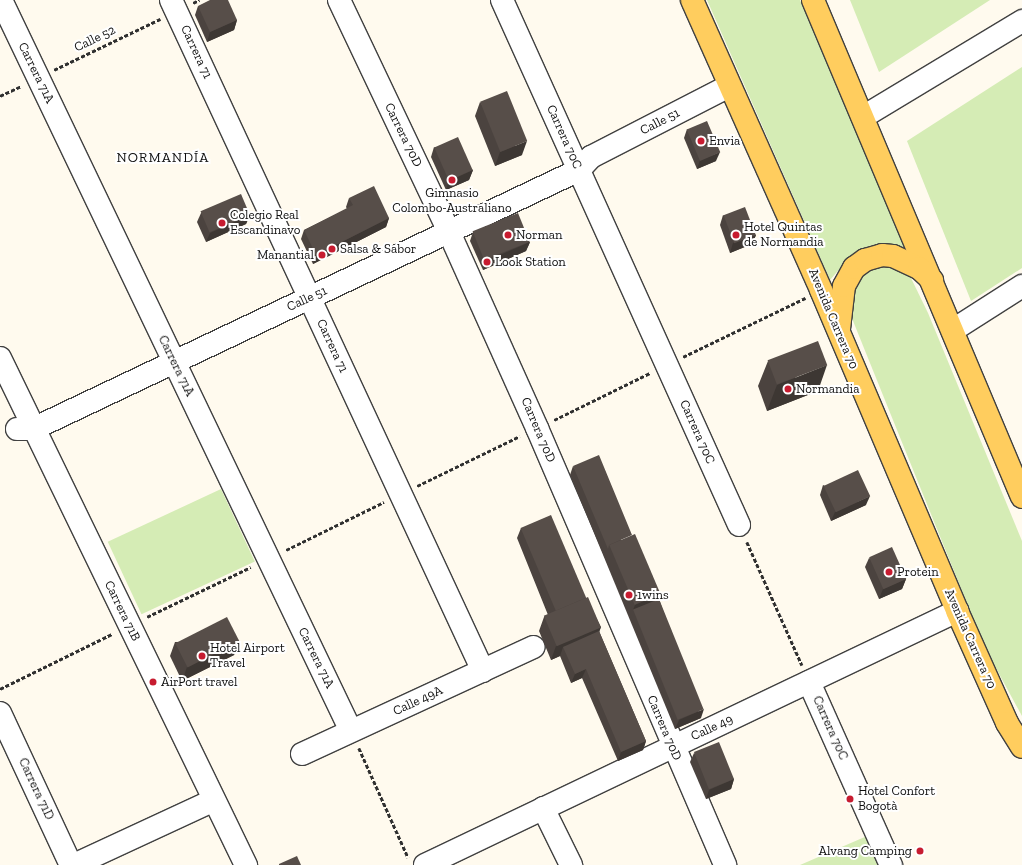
<!DOCTYPE html>
<meta charset="utf-8">
<style>
body{margin:0}
#map{position:relative;width:1022px;height:865px;overflow:hidden;background:#fffaee;font-family:"Zilla Slab",serif}
div>[style]{position:absolute}
[style*='--x']{left:calc(var(--x)*1px);top:calc(var(--y)*1px);width:calc(var(--w)*1px);rotate:calc(var(--a)*1deg)}
.green>*{inset:0;background:#d5ecb5;transform-origin:0 0}
.path>*{height:2.5px;margin-top:-1.25px;transform-origin:0;background:repeating-linear-gradient(90deg,#303030 0 4px,transparent 0 6px)}
.roads{filter:drop-shadow(1px 0 #414141) drop-shadow(-1px 0 #414141) drop-shadow(0 1px #414141) drop-shadow(0 -1px #414141)}
.minor>*{height:22px;margin:-11px;padding:0 11px;transform-origin:11px;border-radius:11px;background:#fff}
.major>*{height:22px;margin:-11px;padding:0 11px;transform-origin:11px;border-radius:11px;background:#ffcd5e}
.wall>*{inset:0;background:#4b433f}
.shaded-wall>*{inset:0;background:#3d3733}
.building>*{inset:0;background:#574e49;transform-origin:0 0}
.dots>*{width:11px;height:11px;translate:-50% -50%;box-sizing:border-box;border:2px solid #fff;border-radius:50%}
span{translate:-50% -50%;white-space:nowrap;text-align:center;line-height:1.15;-webkit-text-stroke:4px #fff;paint-order:stroke}
.street-label{font-size:13px;color:#0e0e0e}
.poi-label{font-size:13px;color:#0e0e0e}
.left{translate:0 -50%;text-align:left}
.right{translate:-100% -50%;text-align:right}
.neighbourhood-label{font-size:14px;color:#0e0e0e;letter-spacing:1px}
</style>
<div id="map">
<div class="green">
<div style="clip-path:polygon(707px 0,800px 0,908px 250px,889px 245px,873px 245px,861px 249px,850px 257px,830px 280px)"></div>
<div style="clip-path:polygon(850px 0,990px 0,879px 72px)"></div>
<div style="clip-path:polygon(1022px 67px,1022px 268px,971px 301px,907px 141px)"></div>
<div style="clip-path:polygon(875px 263px,893px 264px,910px 276px,928px 313px,1022px 541px,1022px 716px,985px 648px,849px 311px,854px 285px,863px 272px)"></div>
<div style="left:221px;top:489px;width:80px;height:125px;rotate:65deg"></div>
<div style="clip-path:polygon(867px 836px,880px 865px,800px 865px)"></div>
</div>
<div class="path">
<div style="--x:193;--y:3;--w:7;--a:-27"></div>
<div style="--x:54;--y:70;--w:118;--a:-25.7"></div>
<div style="--x:0;--y:96;--w:23;--a:-25"></div>
<div style="--x:683;--y:357;--w:136;--a:-25.8"></div>
<div style="--x:554;--y:420;--w:107;--a:-26.1"></div>
<div style="--x:417;--y:486;--w:114;--a:-25.9"></div>
<div style="--x:747;--y:542;--w:135;--a:65.9"></div>
<div style="--x:286;--y:550;--w:109;--a:-26.1"></div>
<div style="--x:147;--y:617;--w:115;--a:-25.7"></div>
<div style="--x:0;--y:689;--w:125;--a:-26.2"></div>
<div style="--x:359;--y:748;--w:120;--a:65.8"></div>
</div>
<div class="roads">
<div class="minor">
<div style="--x:1;--y:0;--w:810;--a:64.42"></div>
<div style="--x:171;--y:0;--w:740;--a:65.06"></div>
<div style="--x:339;--y:0;--w:257;--a:64.6"></div>
<div style="--x:449;--y:232;--w:215;--a:65.8"></div>
<div style="--x:537;--y:428;--w:476;--a:66.7"></div>
<div style="--x:502;--y:0;--w:576;--a:65.7"></div>
<div style="--x:863;--y:117;--w:186;--a:-31.1"></div>
<div style="--x:953;--y:330;--w:82;--a:-32.5"></div>
<div style="--x:0;--y:358;--w:564;--a:64.12"></div>
<div style="--x:17;--y:429;--w:16;--a:0"></div>
<div style="--x:33;--y:429;--w:604;--a:-25.38"></div>
<div style="--x:579;--y:170;--w:18;--a:-47"></div>
<div style="--x:591;--y:157;--w:155;--a:-27.2"></div>
<div style="--x:809;--y:682;--w:201;--a:65.9"></div>
<div style="--x:0;--y:713;--w:168;--a:65"></div>
<div style="--x:302;--y:754;--w:255;--a:-24.8"></div>
<div style="--x:543;--y:808;--w:64;--a:63.8"></div>
<div style="--x:74;--y:865;--w:154;--a:-24.9"></div>
<div style="--x:425;--y:865;--w:590;--a:-25.52"></div>
</div>
<div class="major">
<div style="--x:692;--y:0;--w:317;--a:66"></div>
<div style="--x:821;--y:290;--w:349;--a:67"></div>
<div style="--x:957;--y:611;--w:123;--a:65.9"></div>
<div style="--x:1007;--y:723;--w:28;--a:58"></div>
<div style="--x:813;--y:0;--w:539;--a:67.19"></div>
<div style="--x:839;--y:329;--w:43;--a:-83.4"></div>
<div style="--x:844;--y:286;--w:21;--a:-61"></div>
<div style="--x:854;--y:268;--w:14;--a:-36"></div>
<div style="--x:865;--y:260;--w:18;--a:-16"></div>
<div style="--x:882;--y:255;--w:11;--a:5"></div>
<div style="--x:893;--y:256;--w:29;--a:25"></div>
<div style="--x:919;--y:268;--w:18;--a:43"></div>
</div>
</div>
<div class="wall">
<div style="clip-path:polygon(198px 6px,237px 20px,234px 30px,207px 42px,195px 15px)"></div>
<div style="clip-path:polygon(480px 102px,522px 155px,495px 166px,475px 116px)"></div>
<div style="clip-path:polygon(687px 129px,716px 161px,697px 169px,684px 138px)"></div>
<div style="clip-path:polygon(434px 147px,473px 170px,469px 180px,446px 190px,431px 157px)"></div>
<div style="clip-path:polygon(349px 198px,389px 218px,386px 227px,313px 264px,301px 239px,304px 230px,347px 209px,346px 207px)"></div>
<div style="clip-path:polygon(201px 213px,250px 215px,246px 224px,206px 242px,197px 222px)"></div>
<div style="clip-path:polygon(723px 215px,756px 235px,752px 244px,730px 253px,720px 225px)"></div>
<div style="clip-path:polygon(473px 232px,530px 242px,526px 251px,483px 270px,470px 241px)"></div>
<div style="clip-path:polygon(768px 361px,818px 391px,767px 411px,758px 386px)"></div>
<div style="clip-path:polygon(573px 466px,659px 599px,701px 718px,675px 729px,570px 475px)"></div>
<div style="clip-path:polygon(823px 485px,866px 505px,831px 521px,820px 495px)"></div>
<div style="clip-path:polygon(521px 528px,586px 598px,601px 627px,599px 631px,646px 741px,643px 750px,618px 761px,582px 678px,571px 683px,560px 656px,551px 660px,539px 631px,544px 617px,548px 615px,517px 538px)"></div>
<div style="clip-path:polygon(869px 558px,906px 579px,902px 589px,879px 599px,865px 567px)"></div>
<div style="clip-path:polygon(239px 641px,234px 655px,182px 681px,170px 656px,175px 642px)"></div>
<div style="clip-path:polygon(694px 753px,734px 779px,731px 789px,706px 799px,690px 762px)"></div>
</div>
<div class="shaded-wall">
<div style="clip-path:polygon(237px 20px,234px 30px,207px 42px,210px 32px)"></div>
<div style="clip-path:polygon(527px 141px,522px 155px,495px 166px,500px 152px)"></div>
<div style="clip-path:polygon(720px 152px,716px 161px,697px 169px,700px 160px)"></div>
<div style="clip-path:polygon(473px 170px,469px 180px,446px 190px,449px 181px)"></div>
<div style="clip-path:polygon(250px 215px,246px 224px,206px 242px,210px 233px)"></div>
<div style="clip-path:polygon(389px 218px,386px 227px,313px 264px,316px 255px)"></div>
<div style="clip-path:polygon(756px 235px,752px 244px,730px 253px,733px 243px)"></div>
<div style="clip-path:polygon(530px 242px,526px 251px,483px 270px,486px 261px)"></div>
<div style="clip-path:polygon(827px 365px,818px 391px,767px 411px,777px 385px)"></div>
<div style="clip-path:polygon(870px 496px,866px 505px,831px 521px,835px 512px)"></div>
<div style="clip-path:polygon(906px 579px,902px 589px,879px 599px,883px 589px)"></div>
<div style="clip-path:polygon(660px 594px,655px 608px,633px 610px,635px 605px)"></div>
<div style="clip-path:polygon(601px 627px,596px 641px,563px 647px,560px 656px,551px 660px,556px 646px)"></div>
<div style="clip-path:polygon(239px 641px,234px 655px,182px 681px,187px 667px)"></div>
<div style="clip-path:polygon(586px 669px,582px 678px,571px 683px,575px 674px)"></div>
<div style="clip-path:polygon(704px 709px,701px 718px,675px 729px,679px 720px)"></div>
<div style="clip-path:polygon(646px 741px,643px 750px,618px 761px,621px 752px)"></div>
<div style="clip-path:polygon(734px 779px,731px 789px,706px 799px,709px 790px)"></div>
</div>
<div class="building">
<div style="clip-path:polygon(210px 0,228px 0,237px 20px,210px 32px,198px 6px)"></div>
<div style="left:507px;top:91px;width:54px;height:29px;rotate:68deg"></div>
<div style="left:707px;top:121px;width:34px;height:22px;rotate:67deg"></div>
<div style="left:458px;top:137px;width:36px;height:26px;rotate:66deg"></div>
<div style="clip-path:polygon(374px 186px,389px 218px,316px 255px,304px 230px,353px 205px,349px 198px)"></div>
<div style="left:241px;top:194px;width:23px;height:44px;rotate:67deg"></div>
<div style="left:745px;top:207px;width:30px;height:23px;rotate:69deg"></div>
<div style="left:518px;top:213px;width:31px;height:49px;rotate:68deg"></div>
<div style="left:818px;top:341px;width:26px;height:54px;rotate:69deg"></div>
<div style="clip-path:polygon(599px 455px,632px 535px,609px 545px,608px 549px,573px 466px)"></div>
<div style="left:858px;top:470px;width:29px;height:38px;rotate:65deg"></div>
<div style="left:551px;top:515px;width:90px;height:33px;rotate:67deg"></div>
<div style="left:635px;top:534px;width:65px;height:28px;rotate:67deg"></div>
<div style="left:892px;top:547px;width:35px;height:25px;rotate:66deg"></div>
<div style="left:588px;top:597px;width:33px;height:48px;rotate:67deg"></div>
<div style="left:659px;top:599px;width:119px;height:28px;rotate:68deg"></div>
<div style="left:227px;top:617px;width:27px;height:58px;rotate:63deg"></div>
<div style="clip-path:polygon(599px 631px,646px 741px,621px 752px,586px 669px,575px 674px,563px 647px)"></div>
<div style="left:719px;top:742px;width:40px;height:27px;rotate:68deg"></div>
<div style="clip-path:polygon(297px 856px,301px 865px,279px 865px,279px 864px)"></div>
</div>
<div class="dots">
<div style="left:701px;top:141px;background:#c71c30"></div>
<div style="left:452px;top:180px;background:#c71c30"></div>
<div style="left:222px;top:223px;background:#c71c30"></div>
<div style="left:508px;top:235px;background:#c71c30"></div>
<div style="left:736px;top:235px;background:#c71c30"></div>
<div style="left:332px;top:249px;background:#c71c30"></div>
<div style="left:322px;top:255px;background:#c71c30"></div>
<div style="left:487px;top:262px;background:#c71c30"></div>
<div style="left:788px;top:389px;background:#c71c30"></div>
<div style="left:889px;top:572px;background:#c71c30"></div>
<div style="left:629px;top:595px;background:#c71c30"></div>
<div style="left:202px;top:656px;background:#c71c30"></div>
<div style="left:153px;top:682px;background:#c71c30"></div>
<div style="left:850px;top:799px;background:#c71c30"></div>
<div style="left:920px;top:851px;background:#c71c30"></div>
</div>
<div class="street-label">
<span style="left:95px;top:39px;rotate:-26deg">Calle 52</span>
<span style="left:196px;top:52px;rotate:65deg">Carrera 71</span>
<span style="left:36px;top:73px;rotate:64deg">Carrera 71A</span>
<span style="left:660px;top:122px;rotate:-27deg">Calle 51</span>
<span style="left:403px;top:135px;rotate:64deg">Carrera 70D</span>
<span style="left:564px;top:137px;rotate:66deg">Carrera 70C</span>
<span style="left:307px;top:299px;rotate:-25deg">Calle 51</span>
<span style="left:833px;top:319px;rotate:67deg">Avenida Carrera 70</span>
<span style="left:332px;top:346px;rotate:65deg">Carrera 71</span>
<span style="left:176px;top:366px;rotate:64deg">Carrera 71A</span>
<span style="left:538px;top:430px;rotate:67deg">Carrera 70D</span>
<span style="left:697px;top:432px;rotate:66deg">Carrera 70C</span>
<span style="left:122px;top:611px;rotate:64deg">Carrera 71B</span>
<span style="left:970px;top:639px;rotate:66deg">Avenida Carrera 70</span>
<span style="left:316px;top:658px;rotate:64deg">Carrera 71A</span>
<span style="left:418px;top:701px;rotate:-25deg">Calle 49A</span>
<span style="left:664px;top:728px;rotate:67deg">Carrera 70D</span>
<span style="left:712px;top:728px;rotate:-25deg">Calle 49</span>
<span style="left:830px;top:728px;rotate:66deg">Carrera 70C</span>
<span style="left:36px;top:789px;rotate:65deg">Carrera 71D</span>
</div>
<div class="poi-label">
<span class="left" style="left:709px;top:141px">Envia</span>
<span style="left:452px;top:201px">Gimnasio<br>Colombo-Australiano</span>
<span class="left" style="left:230px;top:223px">Colegio Real<br>Escandinavo</span>
<span class="left" style="left:744px;top:235px">Hotel Quintas<br>de Normandia</span>
<span class="left" style="left:516px;top:235px">Norman</span>
<span class="left" style="left:340px;top:249px">Salsa &amp; Sabor</span>
<span class="right" style="left:314px;top:255px">Manantial</span>
<span class="left" style="left:495px;top:262px">Look Station</span>
<span class="left" style="left:796px;top:389px">Normandia</span>
<span class="left" style="left:897px;top:572px">Protein</span>
<span class="left" style="left:637px;top:595px">1wins</span>
<span class="left" style="left:210px;top:656px">Hotel Airport<br>Travel</span>
<span class="left" style="left:161px;top:682px">AirPort travel</span>
<span class="left" style="left:858px;top:799px">Hotel Confort<br>Bogotà</span>
<span class="right" style="left:912px;top:851px">Alvang Camping</span>
</div>
<div class="neighbourhood-label">
<span style="left:163px;top:158px">NORMANDÍA</span>
</div>
</div>
